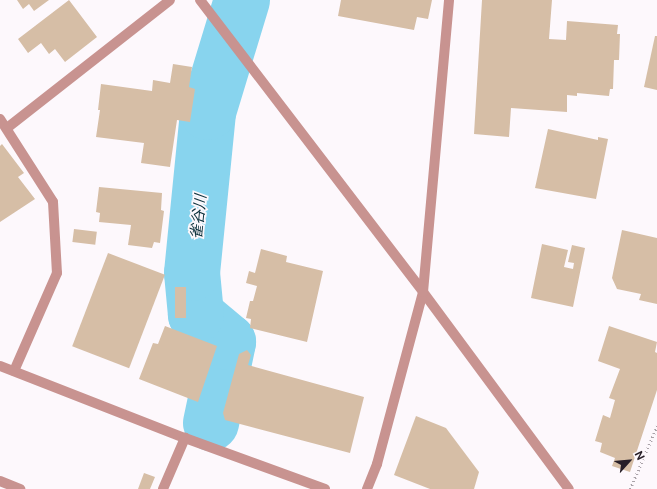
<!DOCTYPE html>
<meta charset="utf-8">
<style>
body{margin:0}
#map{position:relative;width:657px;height:489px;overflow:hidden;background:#fdf8fc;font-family:"Public Sans","Noto Sans JP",sans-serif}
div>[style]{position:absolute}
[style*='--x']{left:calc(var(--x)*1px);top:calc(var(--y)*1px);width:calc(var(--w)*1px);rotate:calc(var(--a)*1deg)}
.river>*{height:56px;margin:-28px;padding:0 28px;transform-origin:28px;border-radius:28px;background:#88d4ee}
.building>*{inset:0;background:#d6bea6;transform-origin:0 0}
.path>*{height:2.5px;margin-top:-1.25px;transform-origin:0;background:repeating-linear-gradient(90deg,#a9a2a8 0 1px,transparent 0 4px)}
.minor>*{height:10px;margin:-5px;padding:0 5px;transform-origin:5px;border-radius:5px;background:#c89390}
span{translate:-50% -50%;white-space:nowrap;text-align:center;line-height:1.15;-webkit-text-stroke:3.5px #fdf8fc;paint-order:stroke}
.water-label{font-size:15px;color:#0c313c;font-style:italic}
.north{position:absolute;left:609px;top:441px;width:40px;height:40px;-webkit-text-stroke:3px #fdf8fc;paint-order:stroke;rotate:63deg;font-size:11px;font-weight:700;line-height:16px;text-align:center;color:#271e27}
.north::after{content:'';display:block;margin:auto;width:14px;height:18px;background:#271e27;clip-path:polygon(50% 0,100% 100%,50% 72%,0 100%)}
</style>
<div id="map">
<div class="river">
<div style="--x:211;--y:423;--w:83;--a:-78.1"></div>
<div style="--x:228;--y:342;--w:42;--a:-139.8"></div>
<div style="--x:196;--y:315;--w:42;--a:-95.4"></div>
<div style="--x:192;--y:273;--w:162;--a:-84.3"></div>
<div style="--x:208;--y:112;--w:117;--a:-73.1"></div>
</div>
<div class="building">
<div style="clip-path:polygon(17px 0,49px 0,34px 11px,29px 4px,23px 9px)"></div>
<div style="clip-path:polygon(69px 0,97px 37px,65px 62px,55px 49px,49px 54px,41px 43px,28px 53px,18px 39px)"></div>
<div style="clip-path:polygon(341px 0,432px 0,428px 19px,417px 17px,414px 30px,338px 16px)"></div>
<div style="clip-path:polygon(482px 0,552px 0,549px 39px,566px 40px,567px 21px,618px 25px,617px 34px,620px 34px,619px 60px,614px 60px,613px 89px,610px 89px,609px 96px,577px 93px,577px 96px,567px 95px,567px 112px,511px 108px,509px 137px,474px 134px)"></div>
<div style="clip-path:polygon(655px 36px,657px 36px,657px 90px,644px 87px)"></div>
<div style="clip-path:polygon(173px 64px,192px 67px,189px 87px,195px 89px,190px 122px,177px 120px,170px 167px,141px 163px,144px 143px,96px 137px,100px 110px,98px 110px,101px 84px,152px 91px,153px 80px,170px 83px)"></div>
<div style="clip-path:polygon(548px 129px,598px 140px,598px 137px,608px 139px,596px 199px,535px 188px)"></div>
<div style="clip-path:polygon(2px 144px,24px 173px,18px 177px,35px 199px,0 222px,0 146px)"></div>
<div style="clip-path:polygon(99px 187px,162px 193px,161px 210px,164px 211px,160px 243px,154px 242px,152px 248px,128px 245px,131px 225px,99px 222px,100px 213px,96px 212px)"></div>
<div style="left:74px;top:229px;width:23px;height:13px;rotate:7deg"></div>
<div style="clip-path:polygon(622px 230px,657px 238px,657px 304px,639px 300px,641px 294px,617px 289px,612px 278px)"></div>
<div style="clip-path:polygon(542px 244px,568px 250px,564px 267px,573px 269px,574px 263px,568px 262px,572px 245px,585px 248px,573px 307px,531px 298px)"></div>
<div style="clip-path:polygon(261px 249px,287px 256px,286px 262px,323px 271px,307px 342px,250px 328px,251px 319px,246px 318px,250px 301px,253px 301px,257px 286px,246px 283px,249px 271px,255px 273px)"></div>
<div style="left:108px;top:253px;width:61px;height:100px;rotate:21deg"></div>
<div style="left:175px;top:287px;width:11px;height:31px"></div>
<div style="clip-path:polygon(165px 326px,217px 346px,198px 402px,139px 379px,153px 343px,158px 344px)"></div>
<div style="clip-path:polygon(609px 326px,657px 342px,655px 352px,657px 353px,657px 390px,630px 472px,612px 466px,615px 458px,600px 452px,602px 443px,595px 441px,603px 415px,610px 418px,615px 400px,609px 398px,620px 369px,598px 361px)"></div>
<div style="clip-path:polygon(247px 350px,251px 355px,248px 365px,364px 397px,350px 453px,225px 420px,223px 413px,239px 354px)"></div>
<div style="clip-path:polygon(416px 416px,446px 428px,479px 472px,474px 489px,430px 489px,394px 475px)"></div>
<div style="clip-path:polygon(144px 473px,155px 477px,150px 489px,138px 489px)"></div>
</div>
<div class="path">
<div style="--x:630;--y:489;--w:69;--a:-66.8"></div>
</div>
<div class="minor">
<div style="--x:200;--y:0;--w:367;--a:52.6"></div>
<div style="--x:423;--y:292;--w:245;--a:53.5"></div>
<div style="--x:0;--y:119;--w:98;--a:57.4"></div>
<div style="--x:53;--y:202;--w:71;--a:86.8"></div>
<div style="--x:57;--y:273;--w:107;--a:113.7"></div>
<div style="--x:7;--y:128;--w:207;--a:-38.1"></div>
<div style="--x:0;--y:366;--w:199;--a:21.3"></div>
<div style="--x:185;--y:438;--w:149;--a:20"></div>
<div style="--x:0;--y:481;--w:22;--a:22"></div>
<div style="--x:163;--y:489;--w:56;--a:-66.7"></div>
<div style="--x:367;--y:489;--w:27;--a:-68"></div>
<div style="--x:377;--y:464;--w:178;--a:-75"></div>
<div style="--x:423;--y:292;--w:293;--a:-84.9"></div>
</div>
<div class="water-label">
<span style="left:198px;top:217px;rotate:-84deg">雀谷川</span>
</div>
<div class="north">N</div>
</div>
